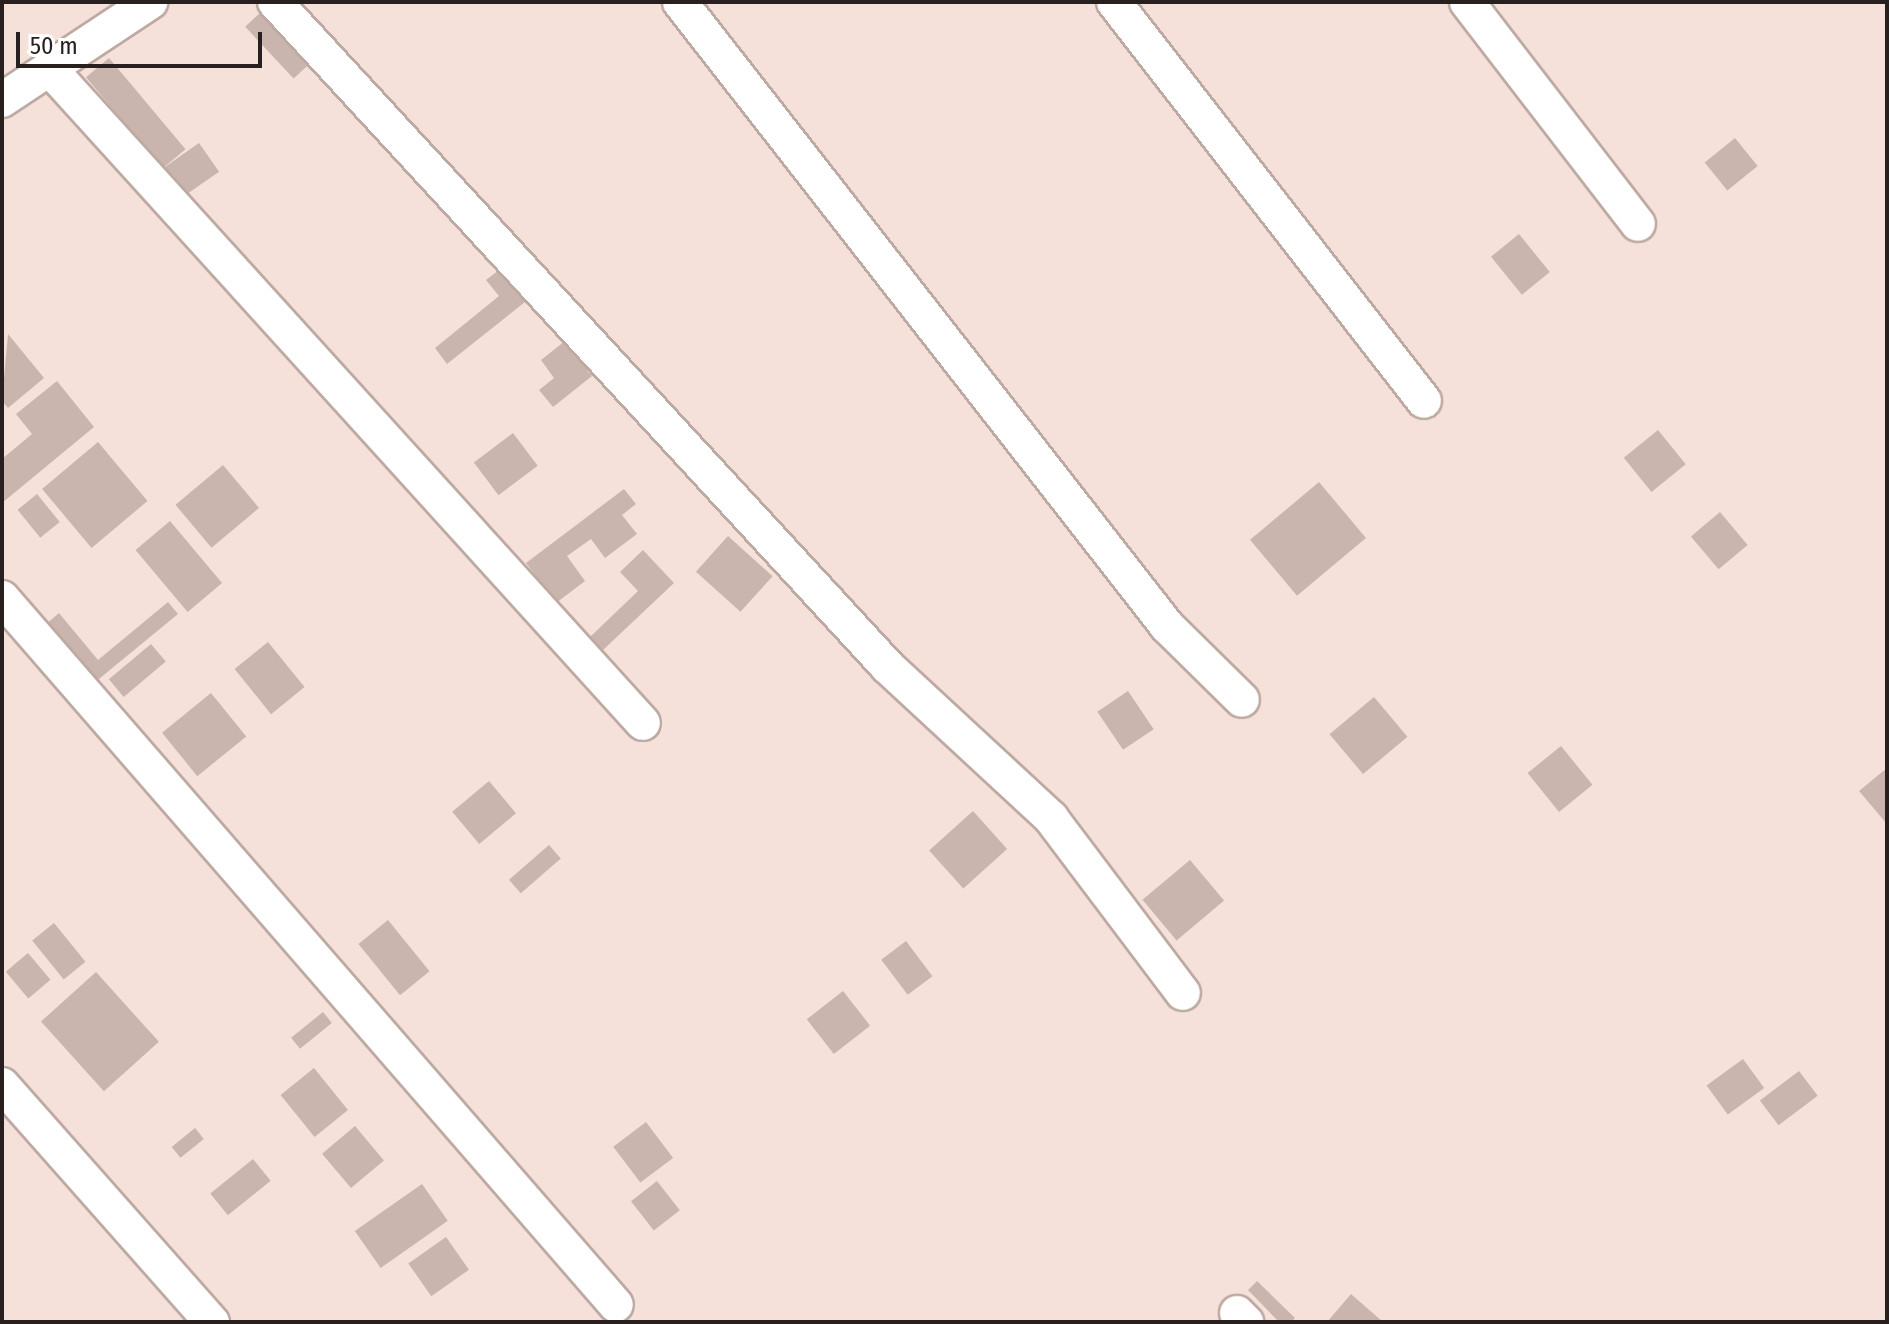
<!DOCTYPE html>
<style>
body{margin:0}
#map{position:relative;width:1889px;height:1324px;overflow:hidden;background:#f5e1d9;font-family:"Fira Sans Condensed",sans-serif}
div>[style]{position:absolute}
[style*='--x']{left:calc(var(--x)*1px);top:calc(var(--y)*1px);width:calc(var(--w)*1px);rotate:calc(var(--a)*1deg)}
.building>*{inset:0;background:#c9b5ae;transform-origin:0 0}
.roads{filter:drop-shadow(2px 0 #bdaaa2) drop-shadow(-2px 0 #bdaaa2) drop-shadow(0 2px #bdaaa2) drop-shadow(0 -2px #bdaaa2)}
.street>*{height:34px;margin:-17px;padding:0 17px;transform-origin:17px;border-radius:17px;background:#fff}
span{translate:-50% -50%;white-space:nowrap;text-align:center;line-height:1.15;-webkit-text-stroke:8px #fff;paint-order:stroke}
.frame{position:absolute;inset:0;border:4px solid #27201e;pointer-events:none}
.scale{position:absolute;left:16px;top:32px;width:246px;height:36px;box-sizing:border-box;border:4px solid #27201e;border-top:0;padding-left:10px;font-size:24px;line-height:28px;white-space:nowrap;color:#27201e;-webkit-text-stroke:6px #fff;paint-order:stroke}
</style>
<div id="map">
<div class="building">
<div style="left:262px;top:11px;width:71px;height:23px;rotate:47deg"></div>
<div style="left:109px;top:58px;width:119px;height:30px;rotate:50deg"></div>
<div style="left:1735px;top:138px;width:36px;height:39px;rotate:51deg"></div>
<div style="left:199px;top:143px;width:35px;height:43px;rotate:55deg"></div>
<div style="left:1519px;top:234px;width:49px;height:36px;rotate:51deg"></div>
<div style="clip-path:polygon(499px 270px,525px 302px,447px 364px,435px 348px,499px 296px,486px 280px)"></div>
<div style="clip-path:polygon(8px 334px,44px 378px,8px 408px,2px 401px)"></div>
<div style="clip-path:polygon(565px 341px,592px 376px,553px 407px,539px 390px,554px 378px,541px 360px)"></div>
<div style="clip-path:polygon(57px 381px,94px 427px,2px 503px,2px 459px,32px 434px,16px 414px)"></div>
<div style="left:1658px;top:430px;width:44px;height:44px;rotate:51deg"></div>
<div style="left:513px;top:433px;width:41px;height:49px;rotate:53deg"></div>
<div style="left:98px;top:442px;width:77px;height:73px;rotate:50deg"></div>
<div style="left:223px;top:465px;width:56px;height:62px;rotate:50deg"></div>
<div style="left:1319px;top:482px;width:73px;height:90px;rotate:50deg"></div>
<div style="clip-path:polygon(624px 489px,636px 504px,622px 515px,637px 534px,605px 558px,591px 539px,567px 556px,585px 581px,556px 603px,526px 563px)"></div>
<div style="left:37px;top:494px;width:36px;height:25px;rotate:51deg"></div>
<div style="left:1720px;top:512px;width:43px;height:38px;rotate:50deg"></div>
<div style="left:170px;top:521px;width:81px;height:45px;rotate:50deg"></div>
<div style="left:728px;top:536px;width:60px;height:48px;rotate:42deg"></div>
<div style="clip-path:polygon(643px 550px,674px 583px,603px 650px,590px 637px,638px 591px,620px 572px)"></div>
<div style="clip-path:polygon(168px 602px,178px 614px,94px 683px,45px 625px,59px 613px,98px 660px)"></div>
<div style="left:268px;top:642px;width:58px;height:43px;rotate:51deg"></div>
<div style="left:151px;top:644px;width:23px;height:55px;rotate:50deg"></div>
<div style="left:1128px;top:691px;width:46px;height:37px;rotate:56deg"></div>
<div style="left:211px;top:693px;width:56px;height:63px;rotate:51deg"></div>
<div style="left:1374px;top:697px;width:52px;height:58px;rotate:50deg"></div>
<div style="left:1561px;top:746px;width:50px;height:43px;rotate:51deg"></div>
<div style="clip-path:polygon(1887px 768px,1887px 824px,1859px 791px)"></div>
<div style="left:489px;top:781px;width:42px;height:48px;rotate:50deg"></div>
<div style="left:973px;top:811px;width:51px;height:59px;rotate:48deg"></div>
<div style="left:549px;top:845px;width:18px;height:53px;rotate:49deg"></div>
<div style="left:1190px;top:860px;width:53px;height:62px;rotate:50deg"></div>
<div style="left:388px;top:920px;width:66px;height:38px;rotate:51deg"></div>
<div style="left:54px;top:923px;width:50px;height:28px;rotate:51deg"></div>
<div style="left:906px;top:941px;width:44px;height:31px;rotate:53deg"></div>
<div style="left:28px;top:953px;width:35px;height:29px;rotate:50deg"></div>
<div style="left:96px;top:972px;width:94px;height:74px;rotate:48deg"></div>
<div style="left:843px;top:991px;width:44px;height:46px;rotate:52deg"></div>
<div style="left:323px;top:1012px;width:14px;height:41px;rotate:51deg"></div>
<div style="left:1743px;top:1059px;width:36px;height:45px;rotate:54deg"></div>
<div style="left:314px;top:1068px;width:54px;height:43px;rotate:51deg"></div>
<div style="left:1799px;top:1071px;width:31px;height:49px;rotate:53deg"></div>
<div style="left:646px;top:1122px;width:45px;height:41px;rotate:53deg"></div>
<div style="left:355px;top:1126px;width:45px;height:43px;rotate:50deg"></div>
<div style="left:195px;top:1128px;width:14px;height:30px;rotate:51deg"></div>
<div style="left:253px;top:1159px;width:28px;height:55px;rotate:51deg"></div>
<div style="left:657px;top:1181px;width:37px;height:33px;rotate:52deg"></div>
<div style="left:422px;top:1184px;width:45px;height:82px;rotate:55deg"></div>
<div style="left:446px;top:1237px;width:40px;height:46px;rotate:55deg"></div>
<div style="clip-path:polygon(1257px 1281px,1295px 1318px,1291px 1322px,1279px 1322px,1248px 1290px)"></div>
<div style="clip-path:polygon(1351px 1294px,1383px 1322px,1327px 1322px)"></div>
</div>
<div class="roads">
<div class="street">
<div style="--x:275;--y:2;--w:903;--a:47.33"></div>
<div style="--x:887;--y:666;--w:224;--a:42.8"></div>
<div style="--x:1051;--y:818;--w:219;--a:53"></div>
<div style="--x:680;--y:2;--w:792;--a:52.03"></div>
<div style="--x:1167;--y:626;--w:105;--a:44.6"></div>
<div style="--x:1114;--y:2;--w:505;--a:52.15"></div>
<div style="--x:1467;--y:2;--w:280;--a:52.4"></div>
<div style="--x:49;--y:68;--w:884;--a:47.8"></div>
<div style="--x:2;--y:100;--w:178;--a:-33.5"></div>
<div style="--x:2;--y:598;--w:936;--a:49.03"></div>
<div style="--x:2;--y:1085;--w:317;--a:48.5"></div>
<div style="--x:1237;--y:1313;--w:13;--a:45"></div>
</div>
</div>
<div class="frame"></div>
<div class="scale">50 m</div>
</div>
